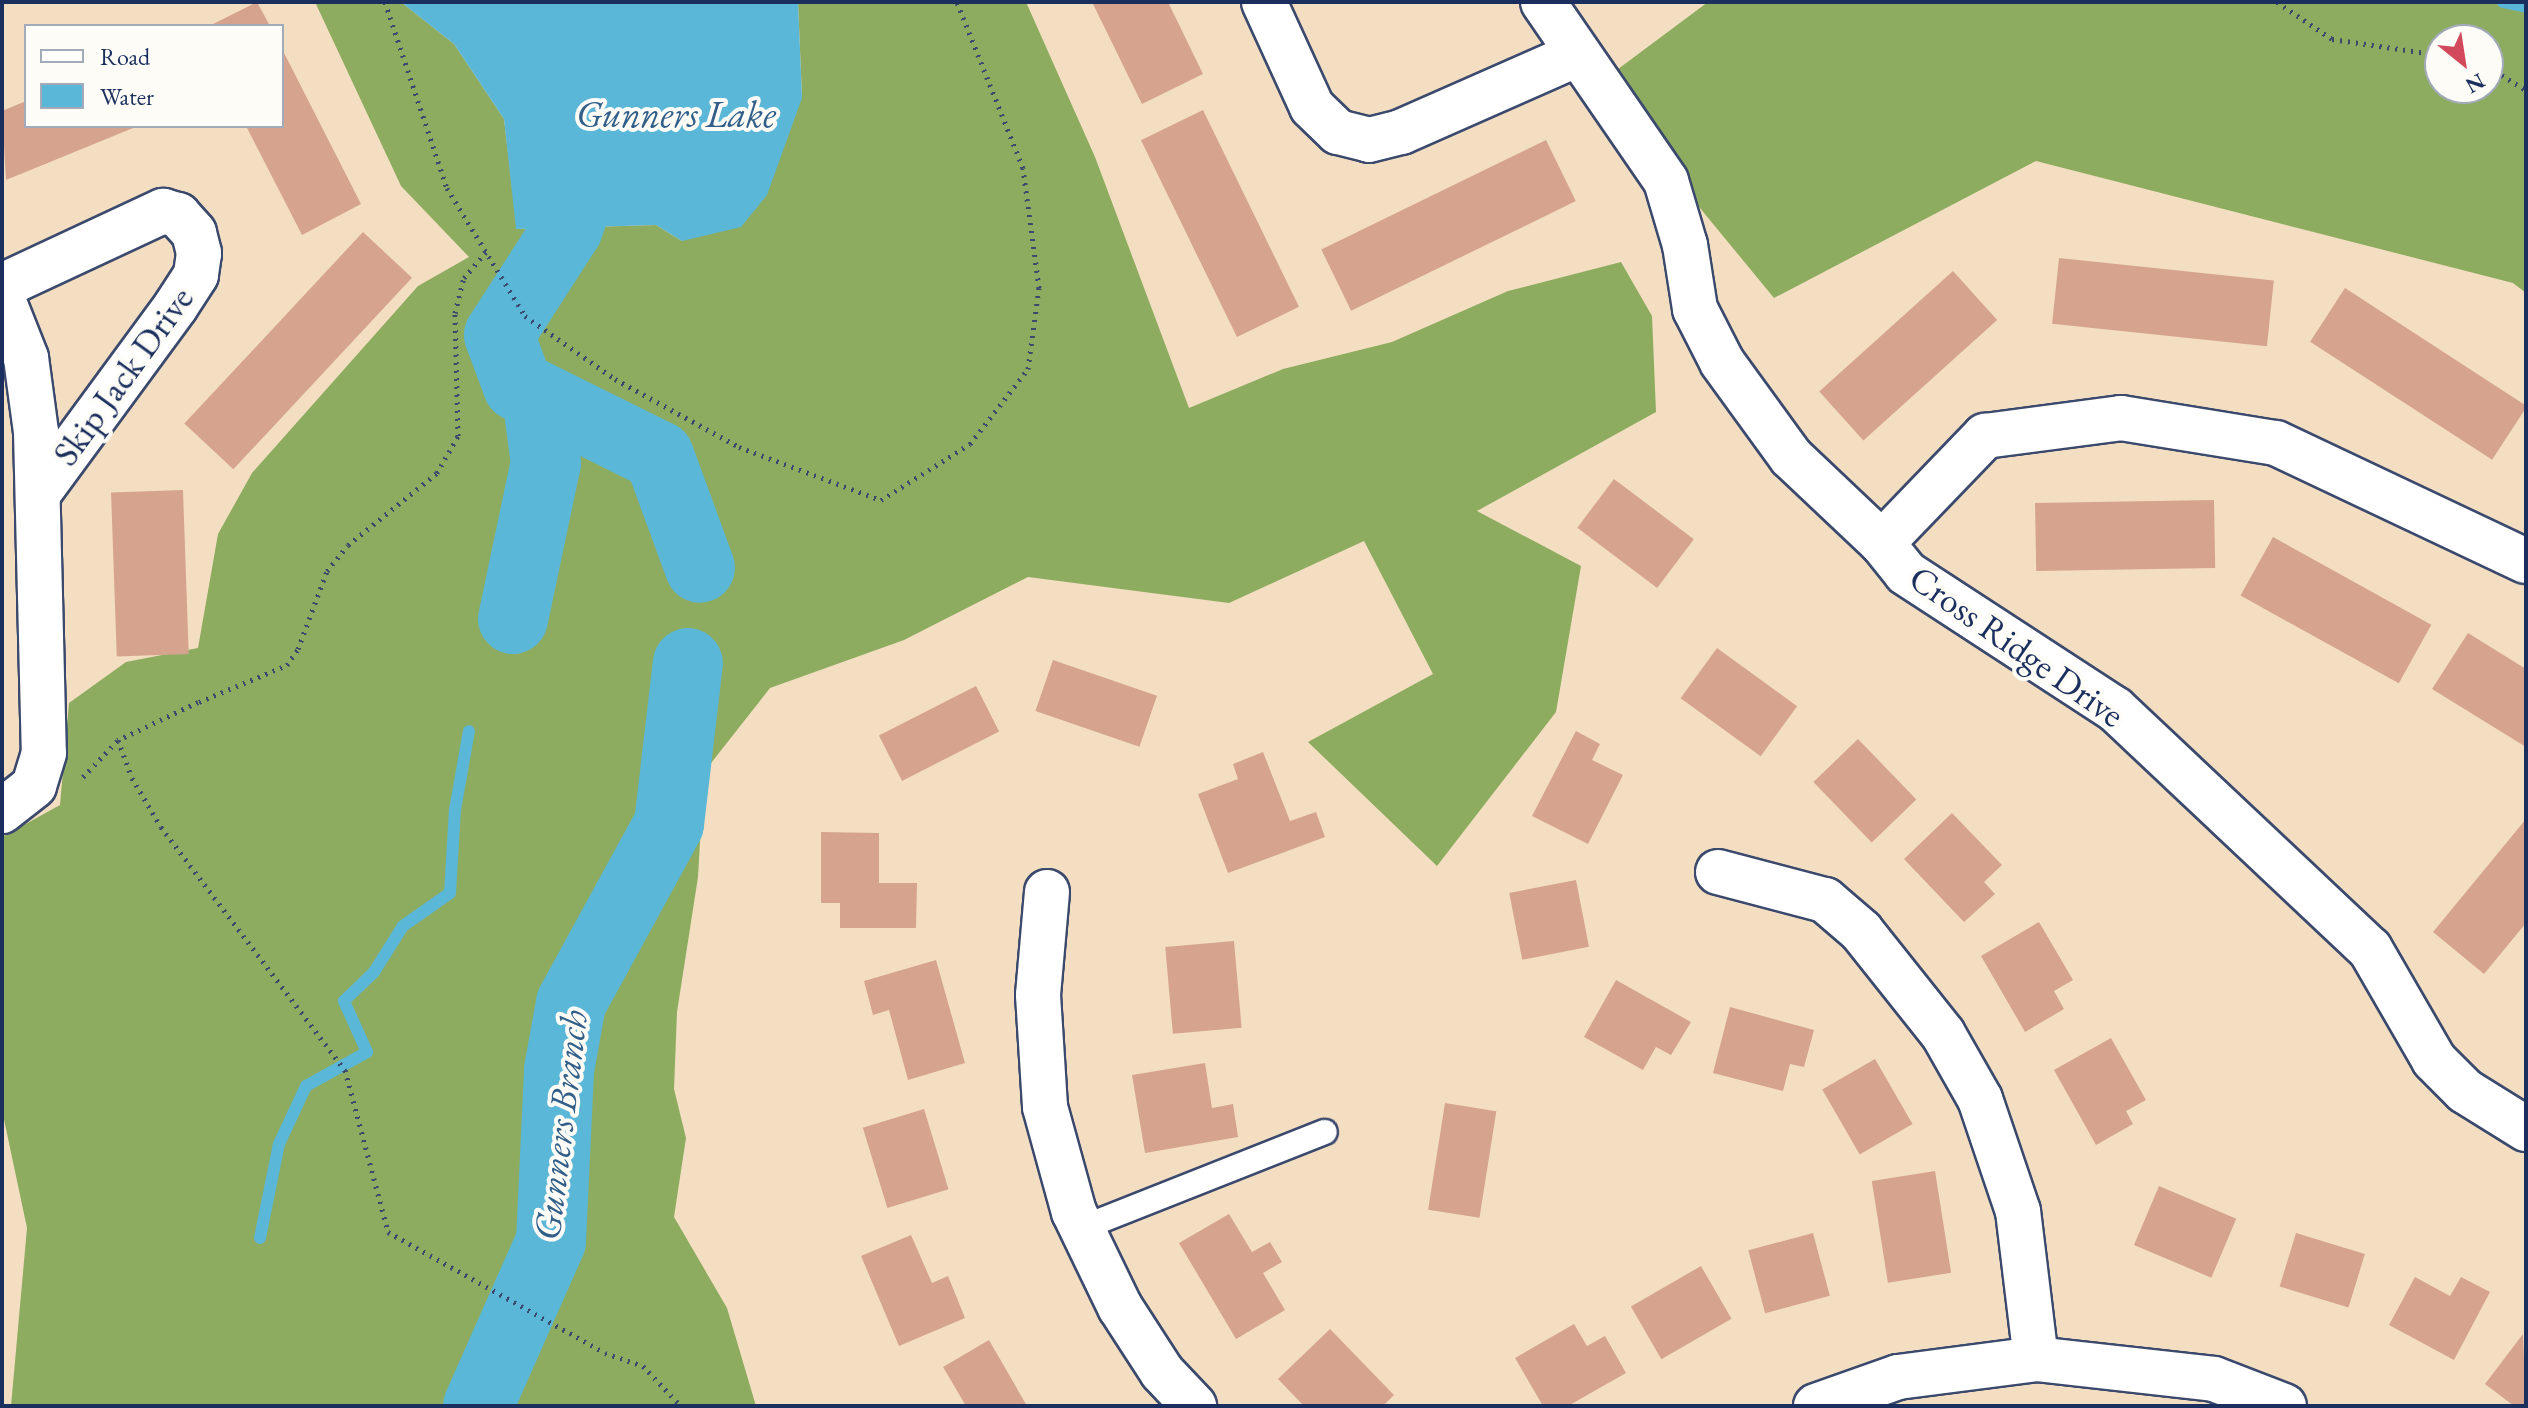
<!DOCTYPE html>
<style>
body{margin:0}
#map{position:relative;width:2528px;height:1408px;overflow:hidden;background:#f3dec2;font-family:"EB Garamond",serif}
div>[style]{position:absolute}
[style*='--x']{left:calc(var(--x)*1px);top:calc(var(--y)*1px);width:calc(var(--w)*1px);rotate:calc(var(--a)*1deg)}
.forest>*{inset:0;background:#8eac5f}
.water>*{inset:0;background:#5ab7d8}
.stream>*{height:12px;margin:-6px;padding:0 6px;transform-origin:6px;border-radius:6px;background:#5ab7d8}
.river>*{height:70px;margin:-35px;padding:0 35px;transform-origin:35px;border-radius:35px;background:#5ab7d8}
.building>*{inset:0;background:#d6a48e;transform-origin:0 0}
.path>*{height:5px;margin-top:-2.5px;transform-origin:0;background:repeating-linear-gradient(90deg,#3b496d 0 2px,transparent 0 8px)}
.roads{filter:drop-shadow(2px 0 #3b496d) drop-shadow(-2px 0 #3b496d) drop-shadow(0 2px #3b496d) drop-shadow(0 -2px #3b496d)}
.lane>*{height:24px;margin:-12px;padding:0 12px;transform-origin:12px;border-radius:12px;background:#fff}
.street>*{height:44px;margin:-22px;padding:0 22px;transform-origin:22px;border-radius:22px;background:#fff}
span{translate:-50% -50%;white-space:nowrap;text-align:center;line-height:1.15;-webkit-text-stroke:8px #fdfcf7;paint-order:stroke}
.street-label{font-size:36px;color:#1b2f5e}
.water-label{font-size:38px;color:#315f89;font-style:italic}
.frame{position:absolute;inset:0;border:4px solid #1b2f5e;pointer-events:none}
.legend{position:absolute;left:24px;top:24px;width:260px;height:104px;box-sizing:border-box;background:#fdfcf7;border:2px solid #a3aaba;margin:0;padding:10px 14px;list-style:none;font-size:24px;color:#1b2f5e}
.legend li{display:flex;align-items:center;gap:16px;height:40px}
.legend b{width:40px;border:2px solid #a3aaba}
.north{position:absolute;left:2424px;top:24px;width:80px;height:80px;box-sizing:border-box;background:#fdfcf7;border:2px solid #a3aaba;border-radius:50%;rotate:150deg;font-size:22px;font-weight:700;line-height:32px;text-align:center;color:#1b2f5e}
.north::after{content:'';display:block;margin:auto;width:28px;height:36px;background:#d1495b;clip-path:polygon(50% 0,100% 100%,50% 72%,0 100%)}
</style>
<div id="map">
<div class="forest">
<div style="clip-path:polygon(315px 2px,401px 2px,454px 44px,504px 119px,517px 229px,656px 225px,682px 241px,802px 98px,798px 2px,1026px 2px,1095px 157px,1189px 408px,1283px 369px,1392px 342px,1508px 291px,1621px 262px,1652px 316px,1656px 412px,1477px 511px,1581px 566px,1556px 712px,1437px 866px,1308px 742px,1433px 674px,1364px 541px,1229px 603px,1028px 577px,904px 640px,770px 688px,704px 772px,698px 877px,677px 1012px,674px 1089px,686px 1138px,674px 1217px,727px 1308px,756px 1406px,11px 1406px,27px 1228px,2px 1110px,2px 837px,60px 805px,69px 703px,126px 662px,198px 648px,218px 534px,252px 473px,418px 286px,469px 257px,401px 186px)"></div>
<div style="clip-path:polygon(evenodd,1708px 2px,2526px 2px,2526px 293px,2513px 283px,2036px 161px,1774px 298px,1598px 84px,1708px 2px,2440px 40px,2488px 40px,2488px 88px,2440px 88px,2440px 40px)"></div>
</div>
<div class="water">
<div style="clip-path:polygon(401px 2px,798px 2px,802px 98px,767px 195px,741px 227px,682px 241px,656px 225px,516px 229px,504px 119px,454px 44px)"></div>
</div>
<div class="stream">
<div style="--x:2503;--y:2;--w:24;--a:12"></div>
<div style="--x:260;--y:1238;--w:96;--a:-78.6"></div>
<div style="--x:279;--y:1144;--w:64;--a:-65"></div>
<div style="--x:306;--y:1086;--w:70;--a:-29.1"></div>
<div style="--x:367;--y:1052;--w:56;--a:-114.3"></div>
<div style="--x:344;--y:1001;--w:42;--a:-44"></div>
<div style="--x:374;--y:972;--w:54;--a:-57.8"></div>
<div style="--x:403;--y:926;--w:57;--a:-35.1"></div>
<div style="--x:450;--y:893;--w:83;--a:-86.6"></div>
<div style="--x:455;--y:810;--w:80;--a:-80"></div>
</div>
<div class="river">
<div style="--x:582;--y:2;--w:25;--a:53"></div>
<div style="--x:597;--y:22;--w:95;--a:90"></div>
<div style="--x:597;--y:117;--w:44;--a:97.8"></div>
<div style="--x:591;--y:161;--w:71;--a:108.9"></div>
<div style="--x:568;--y:228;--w:127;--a:122.8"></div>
<div style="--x:499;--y:335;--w:54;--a:69.6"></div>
<div style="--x:518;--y:386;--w:157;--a:26.4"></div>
<div style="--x:659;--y:456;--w:119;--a:69.9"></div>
<div style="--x:513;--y:619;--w:159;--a:-78.1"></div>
<div style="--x:546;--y:463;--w:68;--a:-97.7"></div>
<div style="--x:478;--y:1406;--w:180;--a:-66.1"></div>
<div style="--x:551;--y:1241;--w:171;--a:-87.3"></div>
<div style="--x:559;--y:1070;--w:68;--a:-79.8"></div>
<div style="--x:571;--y:1003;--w:204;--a:-61.3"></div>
<div style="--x:669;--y:824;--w:162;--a:-83.3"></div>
</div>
<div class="building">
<div style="clip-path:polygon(257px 2px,270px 26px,209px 26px)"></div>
<div style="clip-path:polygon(1092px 2px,1168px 2px,1203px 74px,1142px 104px)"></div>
<div style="clip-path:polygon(282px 49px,361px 204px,302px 235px,246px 126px,282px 126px)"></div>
<div style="clip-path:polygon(26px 101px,26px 126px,138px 126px,6px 180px,2px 111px)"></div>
<div style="left:1203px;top:110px;width:219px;height:69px;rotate:64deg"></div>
<div style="left:1546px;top:140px;width:68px;height:250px;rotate:64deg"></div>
<div style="left:363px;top:232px;width:67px;height:262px;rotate:43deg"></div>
<div style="left:2059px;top:258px;width:216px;height:66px;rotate:6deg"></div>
<div style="left:1953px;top:271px;width:66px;height:180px;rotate:48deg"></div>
<div style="left:2345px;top:288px;width:217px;height:64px;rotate:33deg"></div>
<div style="left:1614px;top:479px;width:100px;height:61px;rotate:37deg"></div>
<div style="left:183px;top:490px;width:164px;height:72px;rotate:88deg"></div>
<div style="left:2214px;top:500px;width:68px;height:179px;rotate:89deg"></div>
<div style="left:2273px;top:537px;width:181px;height:67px;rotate:29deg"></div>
<div style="clip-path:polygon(2468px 633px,2526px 669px,2526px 747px,2432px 689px)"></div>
<div style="left:1717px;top:648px;width:99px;height:62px;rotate:36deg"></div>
<div style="left:1053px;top:660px;width:110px;height:54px;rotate:19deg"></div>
<div style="left:976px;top:686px;width:51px;height:109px;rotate:63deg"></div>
<div style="clip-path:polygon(1576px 731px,1600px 744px,1592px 760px,1623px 775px,1588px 844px,1532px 816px)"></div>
<div style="left:1858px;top:739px;width:84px;height:62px;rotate:46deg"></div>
<div style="clip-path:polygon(1263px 752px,1290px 821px,1316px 812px,1325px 837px,1228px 873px,1198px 794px,1238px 779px,1233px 764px)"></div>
<div style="clip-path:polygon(1952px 813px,2002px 865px,1984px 882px,1995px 894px,1964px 922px,1904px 859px)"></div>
<div style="clip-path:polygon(2526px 819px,2526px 923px,2484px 974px,2433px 932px)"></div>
<div style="clip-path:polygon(821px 832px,879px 833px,879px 883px,917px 883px,916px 928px,840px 928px,840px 903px,821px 903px)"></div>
<div style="left:1576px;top:880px;width:68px;height:68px;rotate:79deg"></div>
<div style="clip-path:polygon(2039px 922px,2073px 980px,2054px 991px,2064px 1009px,2025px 1032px,1981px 956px)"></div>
<div style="left:1234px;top:941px;width:87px;height:69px;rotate:85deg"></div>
<div style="clip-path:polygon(936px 960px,965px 1063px,908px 1080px,889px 1010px,873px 1015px,864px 981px)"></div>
<div style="clip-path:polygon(1616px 980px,1691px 1022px,1671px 1055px,1656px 1047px,1643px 1070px,1584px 1037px)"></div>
<div style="clip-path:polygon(1730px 1007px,1814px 1030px,1804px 1067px,1790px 1064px,1783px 1091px,1713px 1073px)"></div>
<div style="clip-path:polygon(2111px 1038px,2146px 1100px,2126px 1111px,2133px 1124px,2096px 1145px,2054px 1070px)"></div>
<div style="left:1875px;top:1059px;width:75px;height:61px;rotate:60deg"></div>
<div style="clip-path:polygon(1205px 1063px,1212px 1108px,1233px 1104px,1238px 1137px,1145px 1153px,1132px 1075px)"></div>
<div style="left:1445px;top:1103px;width:52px;height:108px;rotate:9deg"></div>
<div style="left:924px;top:1109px;width:84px;height:64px;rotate:73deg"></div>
<div style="left:1935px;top:1171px;width:103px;height:64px;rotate:81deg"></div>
<div style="left:2159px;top:1186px;width:84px;height:64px;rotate:23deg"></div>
<div style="clip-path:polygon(1229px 1214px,1252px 1252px,1270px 1242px,1282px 1262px,1263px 1273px,1285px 1310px,1236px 1339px,1179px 1243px)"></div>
<div style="left:1813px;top:1233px;width:65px;height:67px;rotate:75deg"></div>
<div style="left:2296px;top:1233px;width:72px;height:56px;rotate:17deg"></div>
<div style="clip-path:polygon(911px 1235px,932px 1283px,948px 1276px,965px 1318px,899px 1346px,861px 1256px)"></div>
<div style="left:1701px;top:1266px;width:61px;height:81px;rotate:60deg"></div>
<div style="clip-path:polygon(2415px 1277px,2450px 1296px,2461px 1277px,2490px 1292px,2454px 1360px,2389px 1325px)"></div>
<div style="clip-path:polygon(1574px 1324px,1587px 1346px,1605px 1336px,1626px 1373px,1568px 1406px,1543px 1406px,1515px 1358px)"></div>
<div style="clip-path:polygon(1330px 1329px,1394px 1395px,1383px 1406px,1304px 1406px,1278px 1379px)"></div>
<div style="clip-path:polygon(2523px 1334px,2526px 1406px,2514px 1406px,2485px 1384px)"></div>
<div style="clip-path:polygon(989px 1340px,1027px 1406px,966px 1406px,943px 1367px)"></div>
</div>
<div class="path">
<div style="--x:385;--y:2;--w:196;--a:71.6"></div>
<div style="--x:447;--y:188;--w:150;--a:58.6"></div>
<div style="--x:525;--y:316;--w:110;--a:35"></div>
<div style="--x:615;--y:379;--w:141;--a:28.7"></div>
<div style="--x:739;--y:447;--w:152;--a:20.5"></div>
<div style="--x:881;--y:500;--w:105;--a:-32.2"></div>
<div style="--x:970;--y:444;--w:95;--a:-52.3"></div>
<div style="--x:1028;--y:369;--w:82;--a:-82.3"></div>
<div style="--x:1039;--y:288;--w:121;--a:-97.6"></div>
<div style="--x:1023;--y:168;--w:179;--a:-111.7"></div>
<div style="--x:2277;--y:2;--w:66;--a:33.9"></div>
<div style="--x:2332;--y:39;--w:109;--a:8.4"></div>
<div style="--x:2488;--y:67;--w:44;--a:31.2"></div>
<div style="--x:198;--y:702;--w:89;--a:154.6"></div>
<div style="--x:118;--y:740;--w:40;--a:69.8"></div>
<div style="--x:132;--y:778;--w:57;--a:59.4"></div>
<div style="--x:161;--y:827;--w:305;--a:52.9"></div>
<div style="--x:345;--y:1070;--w:168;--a:75.1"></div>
<div style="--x:388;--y:1232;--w:248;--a:29.1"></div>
<div style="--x:605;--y:1353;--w:40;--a:18.9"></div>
<div style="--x:643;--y:1366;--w:55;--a:46.5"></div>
<div style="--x:199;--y:702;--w:95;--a:-22.8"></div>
<div style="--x:287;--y:665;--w:19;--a:-55"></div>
<div style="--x:298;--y:649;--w:83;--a:-69.6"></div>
<div style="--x:327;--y:571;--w:33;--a:-51"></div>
<div style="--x:348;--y:545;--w:114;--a:-39"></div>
<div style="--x:437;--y:473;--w:43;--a:-60.4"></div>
<div style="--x:458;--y:436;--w:123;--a:-91.4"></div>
<div style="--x:455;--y:313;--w:36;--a:-76"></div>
<div style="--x:464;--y:278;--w:34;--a:-50"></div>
<div style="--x:83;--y:777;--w:50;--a:-46.6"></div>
</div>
<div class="roads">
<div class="lane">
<div style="--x:1082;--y:1228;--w:261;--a:-21.6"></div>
</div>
<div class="street">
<div style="--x:1264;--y:2;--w:115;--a:65.4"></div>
<div style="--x:1312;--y:107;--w:36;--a:44"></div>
<div style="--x:1338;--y:132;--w:32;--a:14"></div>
<div style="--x:1369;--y:140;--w:33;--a:-14"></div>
<div style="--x:1401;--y:132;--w:193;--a:-23.8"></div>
<div style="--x:1543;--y:2;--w:217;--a:55.5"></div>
<div style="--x:1666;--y:181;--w:67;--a:73.5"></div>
<div style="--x:1685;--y:245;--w:65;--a:81.1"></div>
<div style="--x:1695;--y:309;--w:59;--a:63"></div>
<div style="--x:1722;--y:362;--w:117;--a:54"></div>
<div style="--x:1791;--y:457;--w:125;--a:43.4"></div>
<div style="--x:1882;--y:543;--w:38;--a:51"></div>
<div style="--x:1906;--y:573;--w:249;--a:33.1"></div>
<div style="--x:2115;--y:709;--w:350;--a:43.3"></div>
<div style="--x:2370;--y:949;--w:128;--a:60"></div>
<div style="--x:2434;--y:1060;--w:44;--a:45"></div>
<div style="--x:2465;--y:1091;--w:72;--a:31.9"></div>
<div style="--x:2;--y:286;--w:178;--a:-25"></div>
<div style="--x:163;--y:211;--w:16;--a:15"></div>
<div style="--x:178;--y:215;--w:24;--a:48"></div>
<div style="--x:194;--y:233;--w:21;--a:76"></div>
<div style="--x:199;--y:253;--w:22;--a:98"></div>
<div style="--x:196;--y:275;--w:37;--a:123"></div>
<div style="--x:176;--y:306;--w:233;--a:126.3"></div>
<div style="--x:2;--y:297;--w:66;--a:68.5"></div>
<div style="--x:26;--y:358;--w:75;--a:82.3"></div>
<div style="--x:36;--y:432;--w:321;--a:88.6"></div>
<div style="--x:44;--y:753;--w:34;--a:107"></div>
<div style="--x:34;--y:786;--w:41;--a:142"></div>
<div style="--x:1882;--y:543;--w:149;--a:-46.1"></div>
<div style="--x:1985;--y:436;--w:137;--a:-7.5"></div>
<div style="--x:2121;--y:418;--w:157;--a:9.2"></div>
<div style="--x:2276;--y:443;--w:276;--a:25.3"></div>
<div style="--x:1718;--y:872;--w:111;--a:14.7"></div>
<div style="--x:1825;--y:900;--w:48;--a:40.7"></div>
<div style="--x:1861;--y:931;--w:132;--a:51.5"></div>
<div style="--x:1943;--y:1034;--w:75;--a:60.4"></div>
<div style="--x:1980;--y:1099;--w:118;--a:71.3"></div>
<div style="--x:2018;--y:1211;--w:149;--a:83.1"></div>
<div style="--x:1047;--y:892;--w:103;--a:95"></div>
<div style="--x:1038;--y:995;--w:112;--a:86.4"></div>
<div style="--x:1045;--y:1107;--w:109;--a:74.6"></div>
<div style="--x:1074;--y:1212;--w:106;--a:64.2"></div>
<div style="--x:1120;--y:1307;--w:77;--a:57.1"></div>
<div style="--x:1162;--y:1372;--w:47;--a:46.7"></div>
<div style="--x:1816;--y:1406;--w:87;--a:-19.5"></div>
<div style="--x:1898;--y:1377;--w:139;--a:-7.4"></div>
<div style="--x:2036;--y:1359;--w:179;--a:6.4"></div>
<div style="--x:2214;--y:1379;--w:75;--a:21.1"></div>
</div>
</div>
<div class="street-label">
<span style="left:123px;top:376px;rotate:-54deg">Skip Jack Drive</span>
<span style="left:2017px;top:646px;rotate:35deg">Cross Ridge Drive</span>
</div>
<div class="water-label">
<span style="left:676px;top:114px">Gunners Lake</span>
<span style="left:560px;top:1125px;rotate:-83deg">Gunners Branch</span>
</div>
<div class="frame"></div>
<ul class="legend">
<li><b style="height:10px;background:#fff"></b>Road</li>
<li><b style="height:22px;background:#5ab7d8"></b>Water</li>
</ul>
<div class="north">N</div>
</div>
